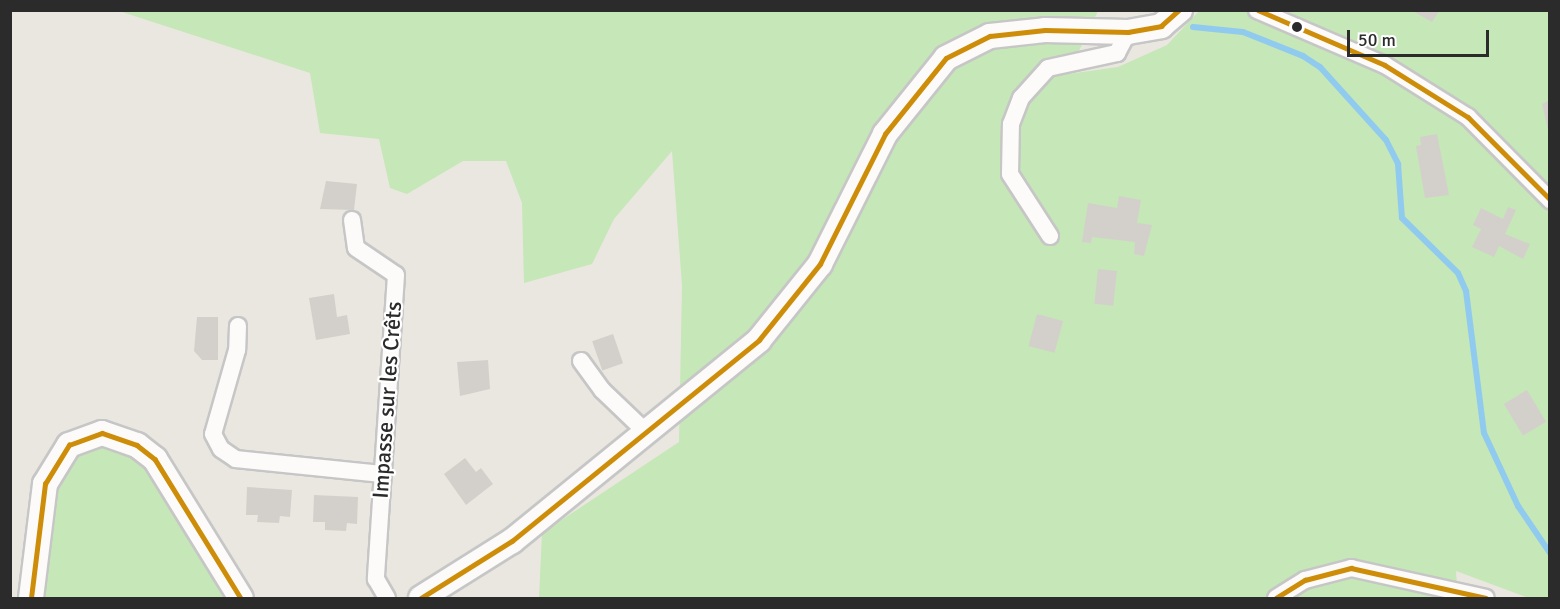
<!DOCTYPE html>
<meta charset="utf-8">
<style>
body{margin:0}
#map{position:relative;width:1560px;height:609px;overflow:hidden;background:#eae7e0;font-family:Signika,sans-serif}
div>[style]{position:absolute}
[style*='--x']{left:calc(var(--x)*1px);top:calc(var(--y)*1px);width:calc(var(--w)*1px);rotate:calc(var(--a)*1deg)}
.green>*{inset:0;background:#c6e7b7}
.stream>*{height:6px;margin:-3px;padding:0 3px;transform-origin:3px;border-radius:3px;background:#90cbef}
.building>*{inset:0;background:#d3d0cb;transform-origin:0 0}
.roads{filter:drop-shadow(2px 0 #c7c6c6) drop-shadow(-2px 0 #c7c6c6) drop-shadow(0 2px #c7c6c6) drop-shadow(0 -2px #c7c6c6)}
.street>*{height:16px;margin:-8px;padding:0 8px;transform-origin:8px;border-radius:8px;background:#fcfbfa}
.secondary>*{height:24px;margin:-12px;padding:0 12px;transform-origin:12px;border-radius:12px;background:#fcfbfa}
.bus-1>*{height:4.5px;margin:-2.25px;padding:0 2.25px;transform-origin:2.25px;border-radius:2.25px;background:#ce8d09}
.dots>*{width:16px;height:16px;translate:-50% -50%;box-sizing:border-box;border:3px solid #fff;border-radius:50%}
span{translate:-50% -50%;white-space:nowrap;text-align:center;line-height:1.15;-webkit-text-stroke:4.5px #fff;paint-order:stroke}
.street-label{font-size:22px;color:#2b2b2b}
.frame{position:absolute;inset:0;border:12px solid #2b2b2b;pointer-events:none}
.scale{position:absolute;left:1347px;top:30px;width:142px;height:27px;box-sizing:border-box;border:3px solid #2b2b2b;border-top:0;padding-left:8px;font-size:18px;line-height:21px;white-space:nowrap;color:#2b2b2b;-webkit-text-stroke:4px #fff;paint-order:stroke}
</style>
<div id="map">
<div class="green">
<div style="clip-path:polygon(119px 11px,1098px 11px,1068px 74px,1118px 67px,1167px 45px,1199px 11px,1549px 11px,1549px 598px,1529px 598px,1456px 571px,1458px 598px,539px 598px,542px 533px,679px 442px,682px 285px,672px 151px,614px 219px,592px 264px,524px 283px,522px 203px,506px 161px,463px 161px,407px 194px,390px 188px,379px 139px,320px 133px,310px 73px)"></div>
<div style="clip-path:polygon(69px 445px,137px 445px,241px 598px,31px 598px,41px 503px)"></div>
</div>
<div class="stream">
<div style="--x:1193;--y:27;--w:50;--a:5.7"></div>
<div style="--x:1243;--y:32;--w:65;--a:21.8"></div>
<div style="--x:1303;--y:56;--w:20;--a:33"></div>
<div style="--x:1320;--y:67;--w:98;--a:47.9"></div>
<div style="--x:1386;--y:140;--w:27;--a:63"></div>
<div style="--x:1398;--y:164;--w:54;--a:85.8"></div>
<div style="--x:1402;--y:218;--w:78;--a:44.5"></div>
<div style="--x:1458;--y:273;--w:20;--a:66"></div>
<div style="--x:1466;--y:291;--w:143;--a:82.8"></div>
<div style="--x:1484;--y:433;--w:81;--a:65"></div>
<div style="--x:1518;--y:506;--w:57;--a:55.8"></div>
</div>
<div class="building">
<div style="clip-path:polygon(1411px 10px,1440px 10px,1432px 22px)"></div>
<div style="clip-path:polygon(1550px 100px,1550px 138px,1542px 104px)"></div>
<div style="clip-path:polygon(1437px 134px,1449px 195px,1425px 198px,1416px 146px,1421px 145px,1420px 137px)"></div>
<div style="clip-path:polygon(326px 181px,357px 184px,354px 210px,320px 209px)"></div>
<div style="clip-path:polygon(1119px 196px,1141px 200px,1137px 223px,1152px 225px,1144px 256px,1134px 254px,1135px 242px,1092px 237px,1091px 243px,1082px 242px,1088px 203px,1117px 208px)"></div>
<div style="clip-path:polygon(1508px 207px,1516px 210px,1505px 234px,1530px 244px,1523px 259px,1499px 246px,1494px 257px,1472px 247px,1481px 229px,1473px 225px,1481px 208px,1503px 219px)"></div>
<div style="left:1098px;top:269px;width:19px;height:35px;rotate:6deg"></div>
<div style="clip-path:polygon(334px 294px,337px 317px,347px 315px,350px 334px,316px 340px,309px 298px)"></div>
<div style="left:1037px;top:314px;width:27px;height:33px;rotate:15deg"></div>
<div style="clip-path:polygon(197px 317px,218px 317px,218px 360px,202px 360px,194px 351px)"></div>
<div style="left:613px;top:334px;width:31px;height:22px;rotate:71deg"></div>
<div style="clip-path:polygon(488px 360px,490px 389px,460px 396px,457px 362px)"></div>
<div style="left:1527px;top:390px;width:37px;height:27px;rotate:59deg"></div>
<div style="clip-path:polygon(465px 458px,476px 472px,481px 468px,493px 484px,466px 505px,444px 474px)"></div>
<div style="clip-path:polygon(247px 487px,292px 490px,290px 517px,280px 516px,279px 523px,257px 522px,258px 515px,246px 515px)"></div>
<div style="clip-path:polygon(314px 495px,358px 497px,357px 524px,347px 523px,346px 531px,325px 530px,325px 522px,313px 522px)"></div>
</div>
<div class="roads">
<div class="street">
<div style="--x:1257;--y:10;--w:139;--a:23.3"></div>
<div style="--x:1385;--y:65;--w:98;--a:32.1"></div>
<div style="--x:1468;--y:117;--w:117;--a:45.3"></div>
<div style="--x:352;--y:220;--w:28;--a:82"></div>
<div style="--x:356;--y:248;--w:48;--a:34"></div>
<div style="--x:396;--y:275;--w:305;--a:93.8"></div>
<div style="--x:376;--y:579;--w:22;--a:60"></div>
<div style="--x:1050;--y:236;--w:74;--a:-122.8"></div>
<div style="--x:1010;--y:174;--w:50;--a:-88.9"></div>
<div style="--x:1011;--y:124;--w:28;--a:-69"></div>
<div style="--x:1021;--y:98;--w:40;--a:-48"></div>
<div style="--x:1048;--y:68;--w:71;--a:-12.3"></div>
<div style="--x:1117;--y:53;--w:24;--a:-62"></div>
<div style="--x:238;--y:326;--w:24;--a:92"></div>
<div style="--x:237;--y:350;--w:87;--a:105.9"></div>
<div style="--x:213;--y:434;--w:17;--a:62"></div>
<div style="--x:221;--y:449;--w:18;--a:34"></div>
<div style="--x:236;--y:459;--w:146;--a:5.9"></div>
<div style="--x:581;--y:361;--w:36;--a:54"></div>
<div style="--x:602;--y:390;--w:61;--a:43.7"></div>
<div style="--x:1276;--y:598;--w:34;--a:-32"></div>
<div style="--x:1305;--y:580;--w:48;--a:-14.6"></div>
<div style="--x:1351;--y:568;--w:138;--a:12.5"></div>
</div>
<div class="secondary">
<div style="--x:31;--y:598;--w:115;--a:-83"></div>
<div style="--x:45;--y:484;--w:46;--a:-58.4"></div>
<div style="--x:69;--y:445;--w:35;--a:-20"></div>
<div style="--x:102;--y:433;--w:37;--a:19"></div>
<div style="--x:137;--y:445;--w:23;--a:38"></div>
<div style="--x:155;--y:459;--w:163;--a:58.3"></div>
<div style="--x:421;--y:598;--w:107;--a:-32.1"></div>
<div style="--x:512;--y:541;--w:318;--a:-39.1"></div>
<div style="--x:759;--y:340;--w:97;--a:-51.2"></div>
<div style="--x:820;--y:264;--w:145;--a:-63.4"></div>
<div style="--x:885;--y:134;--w:97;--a:-51.2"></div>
<div style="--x:946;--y:58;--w:49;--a:-26.6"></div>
<div style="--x:990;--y:36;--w:55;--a:-6.2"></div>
<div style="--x:1045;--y:30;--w:83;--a:1.4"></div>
<div style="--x:1128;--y:32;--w:34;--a:-10"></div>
<div style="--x:1161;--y:26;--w:25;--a:-40"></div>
</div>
</div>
<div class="bus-1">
<div style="--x:1258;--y:10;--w:138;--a:23.4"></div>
<div style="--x:1385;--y:65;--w:98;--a:32.1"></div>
<div style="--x:1468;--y:117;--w:116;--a:45"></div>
<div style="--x:31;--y:598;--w:115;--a:-83"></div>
<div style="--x:45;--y:484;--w:46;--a:-58.4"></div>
<div style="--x:69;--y:445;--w:35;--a:-20"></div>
<div style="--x:102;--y:433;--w:37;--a:19"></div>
<div style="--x:137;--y:445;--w:23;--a:38"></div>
<div style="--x:155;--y:459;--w:163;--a:58.3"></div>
<div style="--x:421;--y:598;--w:107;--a:-32.1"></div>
<div style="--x:512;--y:541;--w:318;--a:-39.1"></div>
<div style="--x:759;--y:340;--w:97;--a:-51.2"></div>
<div style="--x:820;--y:264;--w:145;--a:-63.4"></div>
<div style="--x:885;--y:134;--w:97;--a:-51.2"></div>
<div style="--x:946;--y:58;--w:49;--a:-26.6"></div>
<div style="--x:990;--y:36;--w:55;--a:-6.2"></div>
<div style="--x:1045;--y:30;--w:83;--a:1.4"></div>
<div style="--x:1128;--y:32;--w:34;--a:-10"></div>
<div style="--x:1161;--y:26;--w:24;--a:-42"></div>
<div style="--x:1276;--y:598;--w:34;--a:-32"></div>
<div style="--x:1305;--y:580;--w:48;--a:-14.6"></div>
<div style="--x:1351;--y:568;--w:138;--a:12.5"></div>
</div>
<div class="dots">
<div style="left:1297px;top:27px;background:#2b2b2b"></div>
</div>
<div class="street-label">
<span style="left:387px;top:400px;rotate:-86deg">Impasse sur les Crêts</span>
</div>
<div class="frame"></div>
<div class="scale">50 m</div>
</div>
